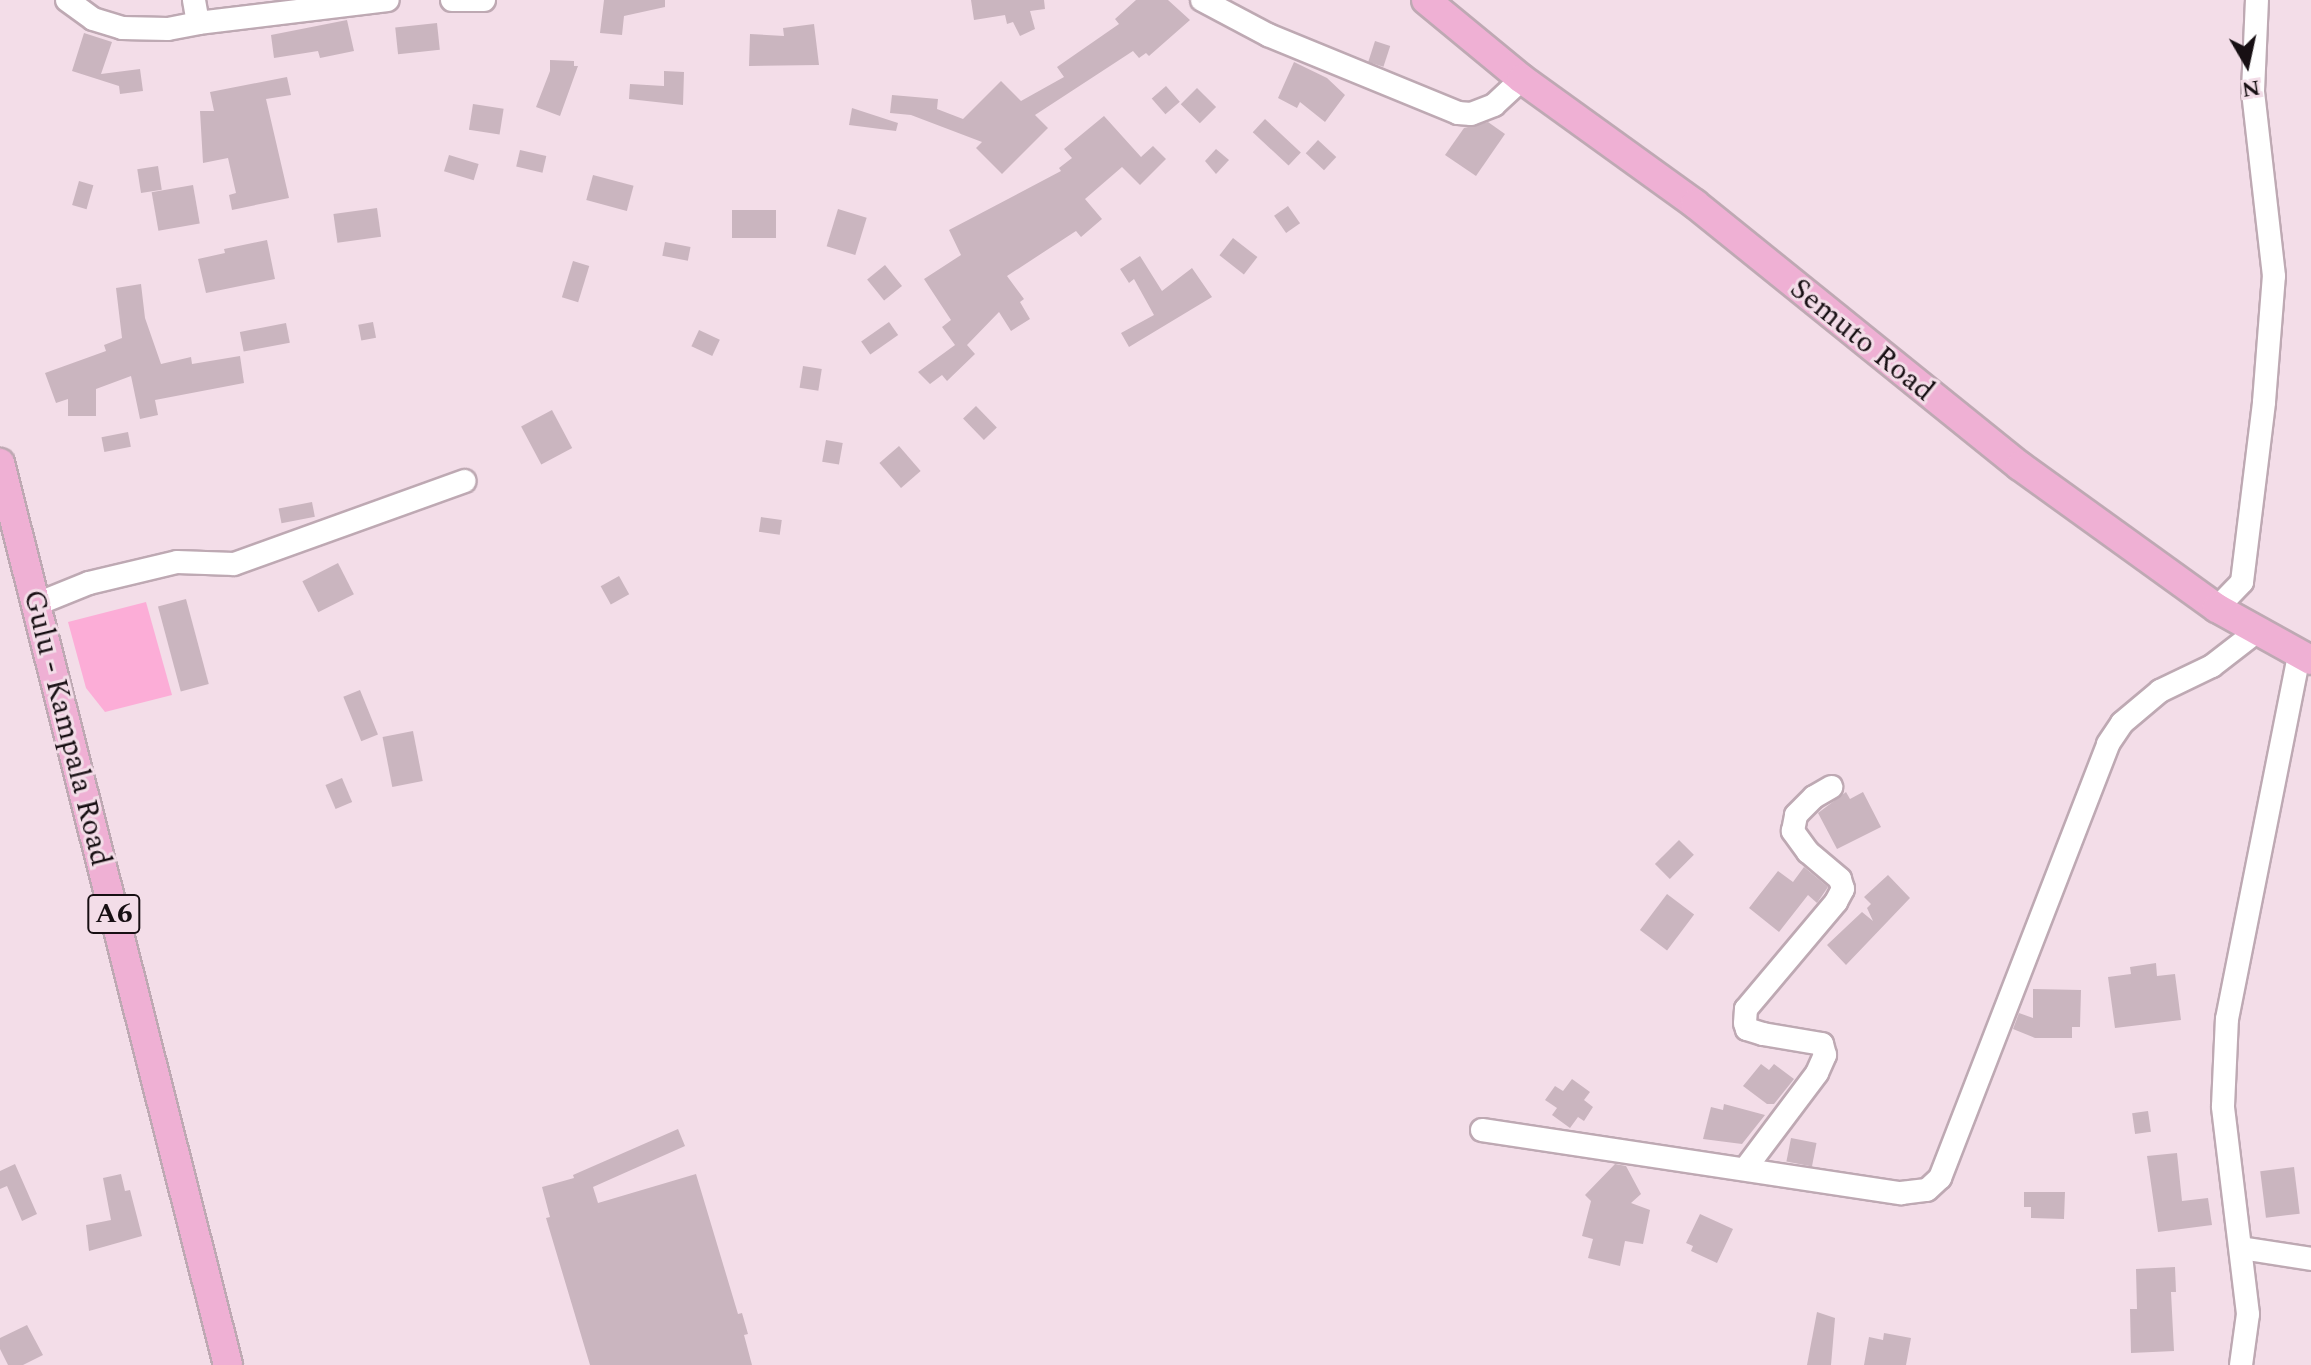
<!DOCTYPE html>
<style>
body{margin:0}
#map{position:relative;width:2311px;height:1365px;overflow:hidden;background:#f3dde8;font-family:Spectral,serif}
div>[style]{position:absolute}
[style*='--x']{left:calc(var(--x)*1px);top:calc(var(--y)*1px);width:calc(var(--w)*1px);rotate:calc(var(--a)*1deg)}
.green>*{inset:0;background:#fcadd7}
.building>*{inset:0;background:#cab5bf;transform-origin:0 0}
.roads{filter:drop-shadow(2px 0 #bea9b3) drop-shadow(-2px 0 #bea9b3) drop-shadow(0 2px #bea9b3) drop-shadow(0 -2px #bea9b3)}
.minor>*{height:22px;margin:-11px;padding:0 11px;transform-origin:11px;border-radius:11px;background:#fff}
.major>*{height:28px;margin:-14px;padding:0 14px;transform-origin:14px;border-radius:14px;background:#efb0d4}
span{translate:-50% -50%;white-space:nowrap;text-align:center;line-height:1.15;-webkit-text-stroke:6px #f3dde8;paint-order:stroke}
.shield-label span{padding:2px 6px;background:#f3dde8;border:2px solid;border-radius:6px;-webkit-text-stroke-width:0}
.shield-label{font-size:28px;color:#170f13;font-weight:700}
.street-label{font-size:30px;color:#170f13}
.north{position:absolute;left:2207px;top:24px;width:80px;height:80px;-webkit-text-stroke:6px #f3dde8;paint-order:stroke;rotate:171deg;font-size:22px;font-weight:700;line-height:32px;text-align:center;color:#170f13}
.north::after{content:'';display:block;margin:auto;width:28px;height:36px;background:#170f13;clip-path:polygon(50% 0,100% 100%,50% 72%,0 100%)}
</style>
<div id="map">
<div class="green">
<div style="clip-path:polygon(146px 602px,172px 695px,105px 712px,86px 688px,68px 622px)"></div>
</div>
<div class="building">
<div style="clip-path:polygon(604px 0,665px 0,665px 7px,624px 16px,622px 35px,600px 33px)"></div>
<div style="clip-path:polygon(971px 0,1044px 0,1045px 9px,1030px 11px,1035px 29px,1020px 36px,1013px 22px,1007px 24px,1005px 15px,974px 20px)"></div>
<div style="clip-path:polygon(1136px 0,1168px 0,1190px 20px,1149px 56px,1146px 53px,1139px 58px,1133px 51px,1035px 115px,1048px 128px,1002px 174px,976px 148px,982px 142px,911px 115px,890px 113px,892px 95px,938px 99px,937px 109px,963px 119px,1001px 81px,1021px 101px,1064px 77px,1057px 67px,1119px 24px,1115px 19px)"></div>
<div style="clip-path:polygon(347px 20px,354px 51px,320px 58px,318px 51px,274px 58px,271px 35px)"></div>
<div style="left:437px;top:23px;width:27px;height:42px;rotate:84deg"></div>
<div style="clip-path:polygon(814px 24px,819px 65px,749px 66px,750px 34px,784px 36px,783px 28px)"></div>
<div style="clip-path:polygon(84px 33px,112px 42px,101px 74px,140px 69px,143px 91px,120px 94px,119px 86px,72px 71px)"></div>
<div style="left:1375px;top:41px;width:16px;height:22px;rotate:18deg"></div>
<div style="clip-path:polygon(550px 60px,574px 61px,574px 66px,578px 66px,560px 116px,536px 107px,550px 71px)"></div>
<div style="clip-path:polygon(1294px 62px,1327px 78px,1345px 95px,1325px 122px,1300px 102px,1297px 108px,1278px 98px)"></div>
<div style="clip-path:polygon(664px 71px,684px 72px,683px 105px,629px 99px,630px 84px,664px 86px)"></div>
<div style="clip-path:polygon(287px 77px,291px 95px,266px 99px,289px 198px,232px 210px,229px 195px,236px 193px,228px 158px,203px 163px,200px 111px,214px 111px,210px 92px)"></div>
<div style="left:1166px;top:86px;width:21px;height:19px;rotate:49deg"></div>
<div style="left:1197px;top:88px;width:27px;height:23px;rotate:45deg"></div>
<div style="left:473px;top:104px;width:31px;height:26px;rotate:9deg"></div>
<div style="clip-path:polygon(852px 108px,898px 123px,896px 131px,849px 125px)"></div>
<div style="clip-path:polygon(1104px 116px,1141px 157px,1153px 146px,1166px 159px,1140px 185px,1122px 167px,1085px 199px,1102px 219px,1081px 237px,1076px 231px,1007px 276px,1024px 299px,1020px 302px,1030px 319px,1011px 331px,999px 312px,967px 345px,975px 354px,947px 381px,942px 375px,930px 384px,918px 372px,955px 345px,942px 327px,951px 320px,924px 279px,961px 255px,949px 230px,1061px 171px,1059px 168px,1072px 158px,1064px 149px)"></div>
<div style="left:1265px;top:119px;width:49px;height:18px;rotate:43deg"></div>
<div style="clip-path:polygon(1488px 122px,1505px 134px,1476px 176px,1445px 155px,1464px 128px)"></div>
<div style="left:1318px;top:140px;width:25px;height:18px;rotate:43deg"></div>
<div style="clip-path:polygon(1216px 149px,1229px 160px,1216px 174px,1205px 161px)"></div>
<div style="left:520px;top:150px;width:27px;height:17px;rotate:13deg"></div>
<div style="left:449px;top:155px;width:31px;height:17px;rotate:17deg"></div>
<div style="left:158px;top:166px;width:24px;height:21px;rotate:81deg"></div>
<div style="left:593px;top:175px;width:42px;height:26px;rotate:15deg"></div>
<div style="left:79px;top:181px;width:15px;height:25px;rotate:16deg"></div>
<div style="left:193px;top:185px;width:39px;height:42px;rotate:80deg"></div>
<div style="left:1288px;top:206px;width:21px;height:17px;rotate:55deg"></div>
<div style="left:377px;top:208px;width:29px;height:44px;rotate:82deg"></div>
<div style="left:838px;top:209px;width:30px;height:39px;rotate:17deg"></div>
<div style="left:732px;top:210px;width:44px;height:28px"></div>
<div style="left:1233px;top:238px;width:31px;height:22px;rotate:38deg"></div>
<div style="clip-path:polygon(267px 240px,275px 279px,206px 293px,198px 259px,225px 253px,224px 249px)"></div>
<div style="left:665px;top:242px;width:26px;height:14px;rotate:11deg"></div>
<div style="clip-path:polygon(1140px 256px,1162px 291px,1192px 268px,1212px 297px,1129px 347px,1121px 333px,1154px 315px,1134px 279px,1129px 283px,1120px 269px)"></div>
<div style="left:573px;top:261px;width:17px;height:38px;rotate:17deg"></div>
<div style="left:885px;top:265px;width:27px;height:23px;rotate:51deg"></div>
<div style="clip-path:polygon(141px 284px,145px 318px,161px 364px,191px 357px,192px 364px,240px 356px,244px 383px,155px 400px,158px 415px,140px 419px,131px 376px,96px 389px,96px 416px,68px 416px,68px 399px,56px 403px,45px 373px,106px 351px,104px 345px,122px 338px,116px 288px)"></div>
<div style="left:373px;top:322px;width:16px;height:15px;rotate:79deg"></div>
<div style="left:889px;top:322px;width:16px;height:34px;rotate:55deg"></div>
<div style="left:286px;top:323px;width:20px;height:47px;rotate:79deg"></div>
<div style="left:699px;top:330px;width:23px;height:18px;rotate:25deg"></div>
<div style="left:803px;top:366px;width:19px;height:22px;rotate:9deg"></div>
<div style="left:976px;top:406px;width:30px;height:18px;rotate:46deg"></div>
<div style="left:552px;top:410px;width:43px;height:35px;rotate:62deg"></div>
<div style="left:128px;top:432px;width:15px;height:27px;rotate:79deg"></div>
<div style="left:826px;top:440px;width:17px;height:22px;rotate:10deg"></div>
<div style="left:899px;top:446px;width:33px;height:26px;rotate:49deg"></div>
<div style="left:312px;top:502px;width:15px;height:34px;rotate:79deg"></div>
<div style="left:761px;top:517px;width:21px;height:15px;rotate:8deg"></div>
<div style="left:338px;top:563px;width:35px;height:40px;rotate:63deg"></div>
<div style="left:619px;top:576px;width:21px;height:21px;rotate:61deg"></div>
<div style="left:186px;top:599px;width:88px;height:29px;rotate:75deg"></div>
<div style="left:360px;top:690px;width:48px;height:18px;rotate:68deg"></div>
<div style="left:413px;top:731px;width:51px;height:31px;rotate:79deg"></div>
<div style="left:342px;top:778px;width:26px;height:18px;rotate:67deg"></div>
<div style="clip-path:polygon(1846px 792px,1850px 799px,1863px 792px,1881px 827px,1837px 849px,1818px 813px)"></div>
<div style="left:1679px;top:840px;width:21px;height:34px;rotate:45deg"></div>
<div style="clip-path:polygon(1804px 867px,1828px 887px,1817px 903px,1808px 895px,1779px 932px,1749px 908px,1778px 871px,1793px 882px)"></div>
<div style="clip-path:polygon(1888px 875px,1910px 898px,1846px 965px,1827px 945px,1862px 912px,1873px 921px,1867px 908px,1871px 904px,1864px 897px)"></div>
<div style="left:1667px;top:894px;width:34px;height:45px;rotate:37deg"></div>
<div style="clip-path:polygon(2156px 963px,2157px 976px,2175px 974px,2181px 1020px,2115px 1028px,2108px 977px,2131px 974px,2130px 967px)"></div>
<div style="clip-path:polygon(2033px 989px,2081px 990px,2080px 1027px,2072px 1027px,2072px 1038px,2035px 1038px,2013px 1029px,2019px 1013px,2033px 1018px)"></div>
<div style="clip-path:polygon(1761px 1064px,1769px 1070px,1774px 1064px,1794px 1079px,1774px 1104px,1767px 1104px,1743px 1086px)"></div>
<div style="clip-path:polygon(1572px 1079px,1590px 1092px,1584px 1100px,1593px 1107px,1584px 1121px,1578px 1117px,1570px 1128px,1552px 1115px,1557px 1108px,1545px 1100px,1555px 1086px,1563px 1091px)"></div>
<div style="clip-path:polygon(1724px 1104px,1765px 1115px,1742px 1144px,1703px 1139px,1711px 1107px,1723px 1110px)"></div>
<div style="left:2148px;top:1111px;width:21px;height:16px;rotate:82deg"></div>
<div style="clip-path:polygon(678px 1129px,685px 1146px,593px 1187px,598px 1203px,696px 1174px,738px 1314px,742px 1313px,748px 1334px,744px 1335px,752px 1365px,590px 1365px,546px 1218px,550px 1217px,542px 1187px,574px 1178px,573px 1175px)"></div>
<div style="left:1791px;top:1138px;width:26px;height:24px;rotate:11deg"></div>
<div style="clip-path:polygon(2177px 1153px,2182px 1201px,2208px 1198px,2212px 1225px,2158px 1232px,2147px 1156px)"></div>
<div style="clip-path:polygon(15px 1164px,37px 1214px,22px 1221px,7px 1186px,0 1189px,0 1171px)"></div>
<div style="clip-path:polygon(1615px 1164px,1626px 1166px,1641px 1194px,1631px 1203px,1650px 1210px,1643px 1244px,1625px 1241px,1620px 1266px,1588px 1258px,1593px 1239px,1582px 1236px,1591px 1201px,1585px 1195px)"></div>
<div style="left:2294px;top:1167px;width:47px;height:34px;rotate:83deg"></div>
<div style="clip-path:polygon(121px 1174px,125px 1191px,130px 1190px,142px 1236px,89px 1251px,86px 1225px,111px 1220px,103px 1178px)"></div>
<div style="clip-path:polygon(2024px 1192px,2065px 1192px,2064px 1219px,2031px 1218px,2031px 1207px,2024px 1207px)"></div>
<div style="clip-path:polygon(1700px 1214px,1733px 1229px,1717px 1263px,1691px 1251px,1693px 1246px,1686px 1243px)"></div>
<div style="clip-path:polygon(2175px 1267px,2176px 1292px,2171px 1292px,2174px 1351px,2131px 1353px,2130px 1309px,2137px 1309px,2136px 1269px)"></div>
<div style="clip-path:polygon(1817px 1312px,1835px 1318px,1831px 1365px,1807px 1365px)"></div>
<div style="clip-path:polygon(27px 1325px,43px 1355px,23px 1365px,8px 1365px,0 1349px,0 1338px)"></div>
<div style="clip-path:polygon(1884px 1333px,1911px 1338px,1906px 1365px,1864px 1365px,1869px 1337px,1883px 1340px)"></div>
</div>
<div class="roads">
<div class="minor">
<div style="--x:67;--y:0;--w:32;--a:36"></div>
<div style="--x:93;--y:19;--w:30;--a:17"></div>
<div style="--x:122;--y:28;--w:46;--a:1.2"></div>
<div style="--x:168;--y:29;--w:31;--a:-11"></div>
<div style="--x:198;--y:23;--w:23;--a:-100"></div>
<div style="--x:452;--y:0;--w:32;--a:0"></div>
<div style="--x:1202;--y:0;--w:75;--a:27.9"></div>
<div style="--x:1268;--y:35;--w:205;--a:22.3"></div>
<div style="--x:1458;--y:113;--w:13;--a:4"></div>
<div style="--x:1471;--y:114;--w:25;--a:-21"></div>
<div style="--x:1494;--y:105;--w:38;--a:-43"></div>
<div style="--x:198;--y:23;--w:191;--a:-6.9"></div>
<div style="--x:37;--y:604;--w:56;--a:-22"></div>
<div style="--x:89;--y:583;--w:90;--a:-13.4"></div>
<div style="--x:177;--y:562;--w:57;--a:2"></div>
<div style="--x:234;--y:564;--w:245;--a:-19.8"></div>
<div style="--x:2217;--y:608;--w:36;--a:-46"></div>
<div style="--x:2242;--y:582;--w:181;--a:-83"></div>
<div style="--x:2264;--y:402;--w:126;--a:-85.5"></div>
<div style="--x:2274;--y:276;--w:186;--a:-96.5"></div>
<div style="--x:2253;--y:91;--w:91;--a:-87.5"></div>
<div style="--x:1482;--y:1130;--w:424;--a:8.6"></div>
<div style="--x:1901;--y:1193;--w:26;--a:-7"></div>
<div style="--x:1927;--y:1190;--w:18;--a:-43"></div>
<div style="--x:1940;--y:1178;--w:465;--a:-68.8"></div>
<div style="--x:2108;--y:744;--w:25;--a:-56"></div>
<div style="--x:2122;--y:723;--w:50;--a:-40.1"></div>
<div style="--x:2160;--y:691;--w:58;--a:-25.7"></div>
<div style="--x:2212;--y:666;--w:56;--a:-37.7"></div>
<div style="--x:1745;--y:1169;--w:120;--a:-53.1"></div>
<div style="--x:1817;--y:1073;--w:20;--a:-66"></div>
<div style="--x:1825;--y:1055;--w:11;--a:-105"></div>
<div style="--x:1822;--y:1044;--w:60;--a:-170.4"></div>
<div style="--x:1763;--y:1034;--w:17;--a:-163"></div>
<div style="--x:1747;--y:1029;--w:6;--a:-108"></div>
<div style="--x:1745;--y:1023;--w:14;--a:-86"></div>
<div style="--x:1746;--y:1009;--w:140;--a:-49.9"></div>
<div style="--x:1836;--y:902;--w:15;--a:-62"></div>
<div style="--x:1843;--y:889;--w:10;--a:-107"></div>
<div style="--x:1840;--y:879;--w:42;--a:-139.8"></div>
<div style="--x:1808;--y:852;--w:26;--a:-126"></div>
<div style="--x:1793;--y:831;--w:16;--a:-79"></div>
<div style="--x:1796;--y:815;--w:25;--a:-45"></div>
<div style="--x:1814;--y:797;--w:20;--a:-30"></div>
<div style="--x:2241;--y:1248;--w:71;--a:8.9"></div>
<div style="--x:2241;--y:1365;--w:51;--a:-82.2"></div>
<div style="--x:2248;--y:1314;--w:209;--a:-96.9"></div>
<div style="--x:2223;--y:1106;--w:87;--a:-87.4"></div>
<div style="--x:2227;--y:1019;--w:371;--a:-78.8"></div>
</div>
<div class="major">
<div style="--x:1426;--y:0;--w:124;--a:39.5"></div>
<div style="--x:1522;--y:79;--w:213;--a:35.8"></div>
<div style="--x:1695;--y:204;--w:417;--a:38.9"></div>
<div style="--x:2020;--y:466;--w:243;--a:35.8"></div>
<div style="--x:2217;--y:608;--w:107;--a:29"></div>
<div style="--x:0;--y:463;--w:930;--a:75.81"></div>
</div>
</div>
<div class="shield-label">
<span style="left:114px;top:914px">A6</span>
</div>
<div class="street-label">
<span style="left:1862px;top:340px;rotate:39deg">Semuto Road</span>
<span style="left:67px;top:728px;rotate:76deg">Gulu - Kampala Road</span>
</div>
<div class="north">N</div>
</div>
